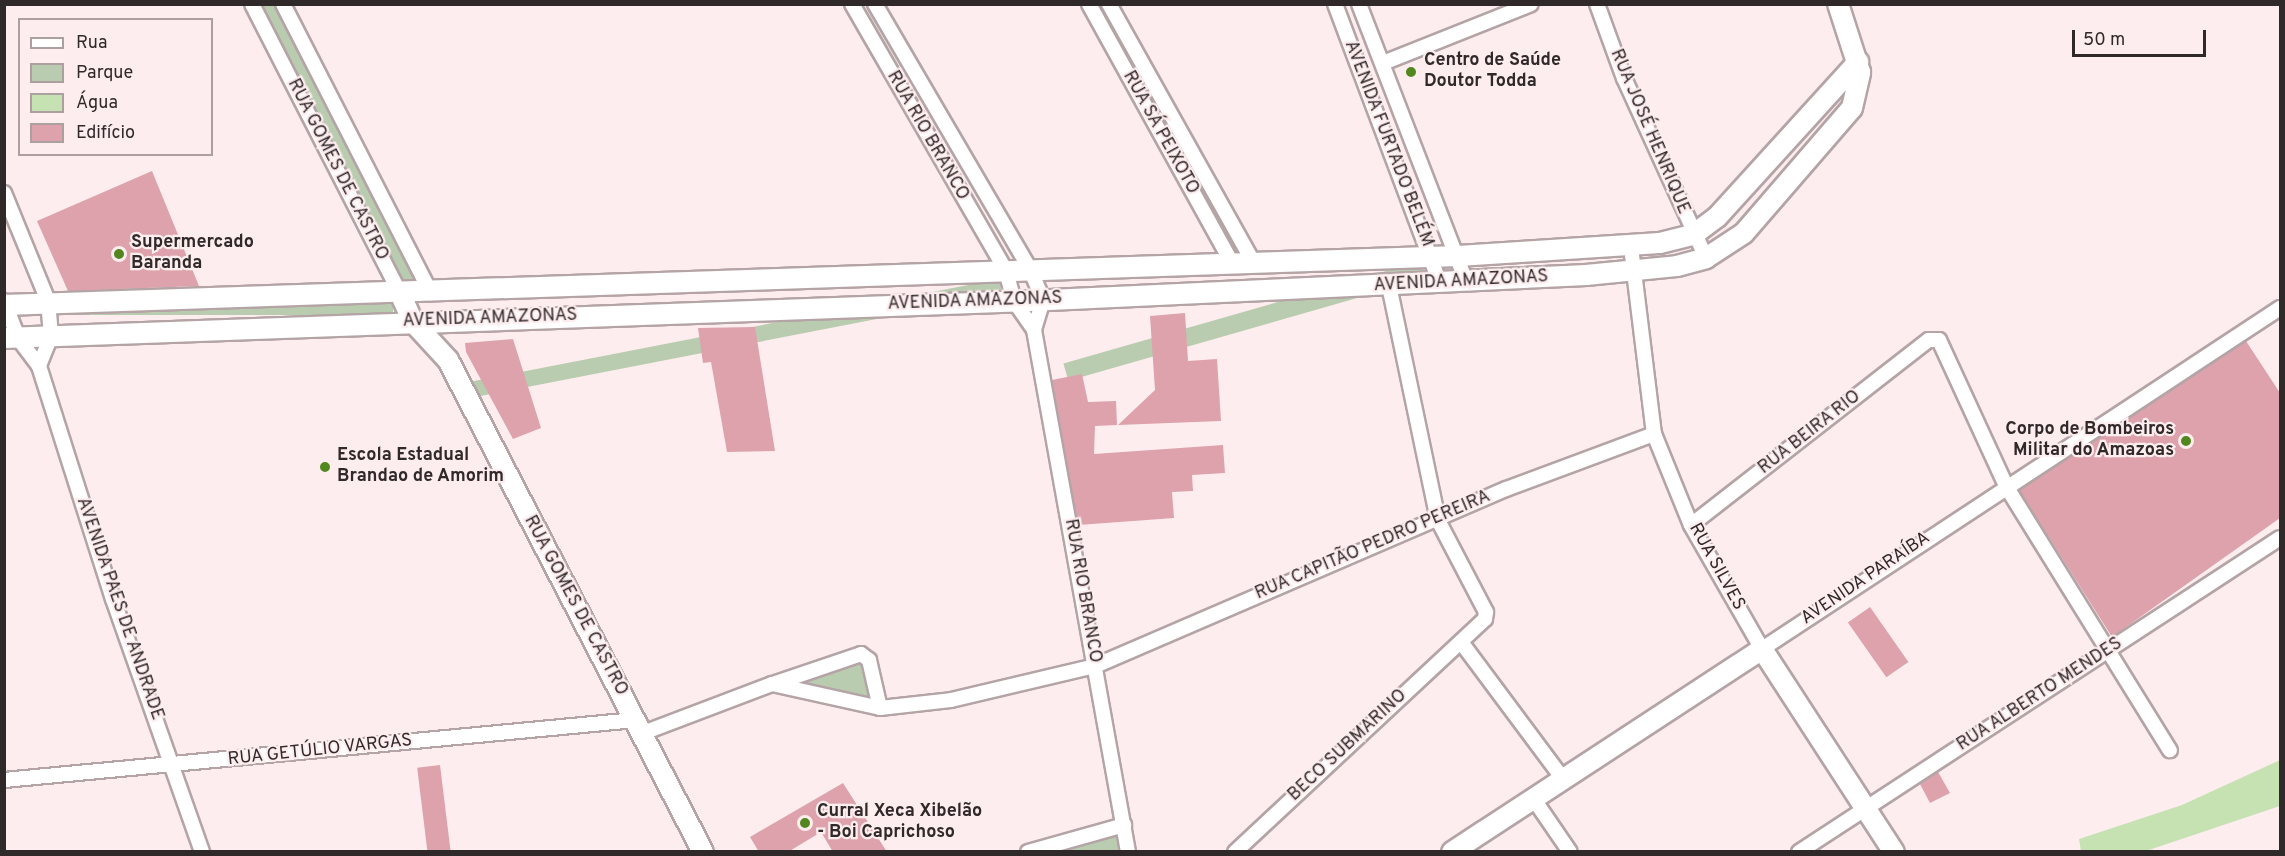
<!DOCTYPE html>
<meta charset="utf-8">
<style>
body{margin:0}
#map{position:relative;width:2285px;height:856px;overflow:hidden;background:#feedef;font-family:Overpass,sans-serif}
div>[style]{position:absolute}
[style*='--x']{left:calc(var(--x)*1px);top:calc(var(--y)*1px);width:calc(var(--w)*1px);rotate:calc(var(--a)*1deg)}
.green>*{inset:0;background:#baccaf;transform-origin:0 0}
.water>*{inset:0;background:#c6e2b3}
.building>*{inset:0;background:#dda2ab;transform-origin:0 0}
.roads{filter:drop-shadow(2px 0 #b4a4a6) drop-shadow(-2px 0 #b4a4a6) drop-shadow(0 2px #b4a4a6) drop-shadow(0 -2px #b4a4a6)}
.street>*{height:14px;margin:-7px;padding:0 7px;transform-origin:7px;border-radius:7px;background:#fff}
.secondary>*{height:20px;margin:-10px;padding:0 10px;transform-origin:10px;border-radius:10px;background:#fff}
.dots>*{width:16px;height:16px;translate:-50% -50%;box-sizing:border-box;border:3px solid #feedef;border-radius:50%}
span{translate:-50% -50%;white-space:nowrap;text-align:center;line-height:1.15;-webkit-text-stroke:4.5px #feedef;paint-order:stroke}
.poi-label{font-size:18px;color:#30292a;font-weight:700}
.left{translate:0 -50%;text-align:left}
.right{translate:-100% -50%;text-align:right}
.street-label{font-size:18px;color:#30292a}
.frame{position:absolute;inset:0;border:6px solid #30292a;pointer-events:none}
.legend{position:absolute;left:18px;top:18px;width:195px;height:138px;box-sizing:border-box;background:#feedef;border:2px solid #ac9fa0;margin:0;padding:8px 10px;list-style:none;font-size:18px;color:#30292a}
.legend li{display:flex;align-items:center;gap:12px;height:30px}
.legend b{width:30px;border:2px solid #ac9fa0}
.scale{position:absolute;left:2072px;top:30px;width:134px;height:27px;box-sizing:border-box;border:3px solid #30292a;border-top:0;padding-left:8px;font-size:18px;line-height:21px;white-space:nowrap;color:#30292a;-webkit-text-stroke:4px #feedef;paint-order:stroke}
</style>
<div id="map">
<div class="green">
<div style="clip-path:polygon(254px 5px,280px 5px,429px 292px,401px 292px)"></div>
<div style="left:1421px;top:261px;width:18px;height:372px;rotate:74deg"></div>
<div style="left:999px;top:279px;width:16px;height:552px;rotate:79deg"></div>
<div style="left:393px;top:301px;width:14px;height:335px;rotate:90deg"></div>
<div style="clip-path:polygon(862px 653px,876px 705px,825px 692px,808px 683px,785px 680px)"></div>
<div style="clip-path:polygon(1118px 826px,1122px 852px,1039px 852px)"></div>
</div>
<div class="water">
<div style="clip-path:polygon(2280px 760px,2280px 806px,2146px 851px,2081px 851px,2079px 839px,2182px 805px)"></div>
</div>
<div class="building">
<div style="clip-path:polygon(152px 171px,199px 286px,68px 291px,37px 221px)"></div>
<div style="clip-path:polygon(1185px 313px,1188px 361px,1217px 359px,1221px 421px,1118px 425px,1155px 390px,1150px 316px)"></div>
<div style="clip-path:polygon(755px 327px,775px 451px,727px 452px,711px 362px,703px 363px,698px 328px)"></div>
<div style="clip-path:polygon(513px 339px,541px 428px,513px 439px,466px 352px,465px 343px)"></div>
<div style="clip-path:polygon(2246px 341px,2280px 393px,2280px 518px,2112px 637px,2019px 490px)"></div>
<div style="clip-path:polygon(1082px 374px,1088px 402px,1116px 401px,1117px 425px,1095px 426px,1094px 454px,1223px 445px,1225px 473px,1192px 475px,1193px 491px,1172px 492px,1174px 518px,1078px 525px,1052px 380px)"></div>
<div style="left:1870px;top:607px;width:67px;height:27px;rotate:55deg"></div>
<div style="left:440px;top:765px;width:88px;height:23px;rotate:83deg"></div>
<div style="clip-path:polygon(1938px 772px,1950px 793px,1930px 803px,1920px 784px)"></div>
<div style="clip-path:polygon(843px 783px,887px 852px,833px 852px,821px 832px,788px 852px,759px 852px,750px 837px)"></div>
</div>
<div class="roads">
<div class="street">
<div style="--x:252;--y:4;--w:325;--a:62.9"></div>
<div style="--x:283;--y:4;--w:325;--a:62.9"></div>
<div style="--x:852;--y:4;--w:308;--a:60"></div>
<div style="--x:1006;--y:271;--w:31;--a:75"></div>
<div style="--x:1014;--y:301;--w:35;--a:55"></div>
<div style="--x:1034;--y:330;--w:530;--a:79.79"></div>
<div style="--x:875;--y:4;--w:307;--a:59.7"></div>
<div style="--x:1030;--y:269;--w:34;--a:67"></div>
<div style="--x:1043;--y:300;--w:31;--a:107"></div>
<div style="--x:1089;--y:4;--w:294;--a:61.1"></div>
<div style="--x:1109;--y:4;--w:293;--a:60.8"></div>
<div style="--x:1335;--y:4;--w:298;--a:69.4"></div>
<div style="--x:1359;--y:4;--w:298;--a:68.9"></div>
<div style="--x:1597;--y:4;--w:79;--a:70"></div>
<div style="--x:1624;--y:78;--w:198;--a:65.5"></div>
<div style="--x:1383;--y:63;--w:159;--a:-21.7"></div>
<div style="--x:4;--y:193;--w:117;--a:67.8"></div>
<div style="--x:48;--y:301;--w:35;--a:85"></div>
<div style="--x:51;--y:336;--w:32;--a:112"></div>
<div style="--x:1631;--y:247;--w:188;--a:83"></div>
<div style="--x:1654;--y:434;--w:98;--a:67.9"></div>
<div style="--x:1691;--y:525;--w:143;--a:60.2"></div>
<div style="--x:1762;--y:649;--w:620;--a:-33.36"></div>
<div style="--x:4;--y:301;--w:40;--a:69"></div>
<div style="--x:18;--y:338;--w:35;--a:53"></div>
<div style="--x:39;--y:366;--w:244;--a:72.4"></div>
<div style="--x:113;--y:599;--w:268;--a:70.6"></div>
<div style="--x:1691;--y:525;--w:301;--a:-37.9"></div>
<div style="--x:1929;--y:340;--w:10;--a:0"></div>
<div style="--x:1939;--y:340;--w:161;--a:65.3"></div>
<div style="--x:2006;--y:486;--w:311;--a:58.2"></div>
<div style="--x:1461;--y:642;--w:171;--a:53.3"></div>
<div style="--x:773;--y:684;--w:93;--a:-18.8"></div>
<div style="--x:861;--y:654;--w:10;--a:37"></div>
<div style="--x:869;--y:660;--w:49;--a:77.1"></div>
<div style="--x:643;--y:733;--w:138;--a:-20.8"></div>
<div style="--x:772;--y:684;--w:111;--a:12.5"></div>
<div style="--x:880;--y:708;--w:71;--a:-6.4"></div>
<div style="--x:951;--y:700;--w:148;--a:-13.3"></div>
<div style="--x:1095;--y:666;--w:447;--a:-23.3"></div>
<div style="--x:1506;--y:489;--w:158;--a:-20.4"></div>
<div style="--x:4;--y:780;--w:634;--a:-5.43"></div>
<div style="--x:1533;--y:798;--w:65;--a:55.6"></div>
<div style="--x:1028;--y:852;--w:100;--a:-15.7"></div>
<div style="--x:1235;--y:852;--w:342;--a:-43"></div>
<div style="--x:1485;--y:619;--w:7;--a:-82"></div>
<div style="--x:1486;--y:612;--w:104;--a:-117.6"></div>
<div style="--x:1438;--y:520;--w:239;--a:-101.8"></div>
<div style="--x:1799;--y:852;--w:574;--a:-33.14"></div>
</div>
<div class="secondary">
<div style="--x:400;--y:293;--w:32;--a:66"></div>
<div style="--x:413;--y:322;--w:52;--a:47.4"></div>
<div style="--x:448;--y:360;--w:554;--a:62.6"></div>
<div style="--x:4;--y:305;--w:1455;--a:-1.93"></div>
<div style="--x:1458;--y:256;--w:202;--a:-3.7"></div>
<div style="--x:1660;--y:243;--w:34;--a:-14"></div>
<div style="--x:1693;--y:235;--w:30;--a:-37"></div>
<div style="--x:1717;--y:217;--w:210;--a:-47.7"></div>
<div style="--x:4;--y:338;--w:1025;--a:-2.07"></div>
<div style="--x:1028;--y:301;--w:559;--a:-2.67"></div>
<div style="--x:1586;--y:275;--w:91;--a:-5.6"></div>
<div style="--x:1677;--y:266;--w:30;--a:-15"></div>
<div style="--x:1706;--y:258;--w:45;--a:-33.3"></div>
<div style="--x:1744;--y:233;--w:165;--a:-49.2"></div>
<div style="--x:1852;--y:108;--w:37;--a:-77"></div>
<div style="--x:1860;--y:72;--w:71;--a:-107.9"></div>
<div style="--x:1452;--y:852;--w:371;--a:-33.2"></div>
<div style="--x:1762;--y:649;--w:242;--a:57"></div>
</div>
</div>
<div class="dots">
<div style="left:1411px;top:72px;background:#52871f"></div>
<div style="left:119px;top:254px;background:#52871f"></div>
<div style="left:2186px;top:441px;background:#52871f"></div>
<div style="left:325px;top:467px;background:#52871f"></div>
<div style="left:805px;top:823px;background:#52871f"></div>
</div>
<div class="poi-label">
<span class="left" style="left:1424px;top:72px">Centro de Saúde<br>Doutor Todda</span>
<span class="left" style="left:131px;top:254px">Supermercado<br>Baranda</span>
<span class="right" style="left:2174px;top:441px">Corpo de Bombeiros<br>Militar do Amazoas</span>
<span class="left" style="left:337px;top:467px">Escola Estadual<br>Brandao de Amorim</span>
<span class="left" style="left:817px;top:823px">Curral Xeca Xibelão<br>- Boi Caprichoso</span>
</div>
<div class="street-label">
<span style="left:1649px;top:132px;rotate:67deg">RUA JOSÉ HENRIQUE</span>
<span style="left:1160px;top:133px;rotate:61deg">RUA SÁ PEIXOTO</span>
<span style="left:927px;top:136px;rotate:60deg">RUA RIO BRANCO</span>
<span style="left:1388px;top:144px;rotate:69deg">AVENIDA FURTADO BELÉM</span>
<span style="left:337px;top:170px;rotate:63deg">RUA GOMES DE CASTRO</span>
<span style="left:1461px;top:282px;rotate:-3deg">AVENIDA AMAZONAS</span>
<span style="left:975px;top:302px;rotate:-2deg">AVENIDA AMAZONAS</span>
<span style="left:490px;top:319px;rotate:-2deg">AVENIDA AMAZONAS</span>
<span style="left:1810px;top:433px;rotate:-38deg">RUA BEIRA RIO</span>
<span style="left:1373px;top:546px;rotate:-23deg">RUA CAPITÃO PEDRO PEREIRA</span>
<span style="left:1716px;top:567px;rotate:61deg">RUA SILVES</span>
<span style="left:1866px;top:579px;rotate:-34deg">AVENIDA PARAÍBA</span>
<span style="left:1082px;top:591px;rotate:80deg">RUA RIO BRANCO</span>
<span style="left:575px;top:606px;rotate:62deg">RUA GOMES DE CASTRO</span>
<span style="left:119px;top:609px;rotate:71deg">AVENIDA PAES DE ANDRADE</span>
<span style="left:2040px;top:695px;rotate:-33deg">RUA ALBERTO MENDES</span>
<span style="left:1348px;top:746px;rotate:-43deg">BECO SUBMARINO</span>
<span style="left:320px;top:751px;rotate:-6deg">RUA GETÚLIO VARGAS</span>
</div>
<div class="frame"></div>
<ul class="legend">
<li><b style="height:8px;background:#fff"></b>Rua</li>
<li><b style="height:16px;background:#baccaf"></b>Parque</li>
<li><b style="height:16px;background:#c6e2b3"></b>Água</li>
<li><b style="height:16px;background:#dda2ab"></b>Edifício</li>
</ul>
<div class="scale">50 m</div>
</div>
